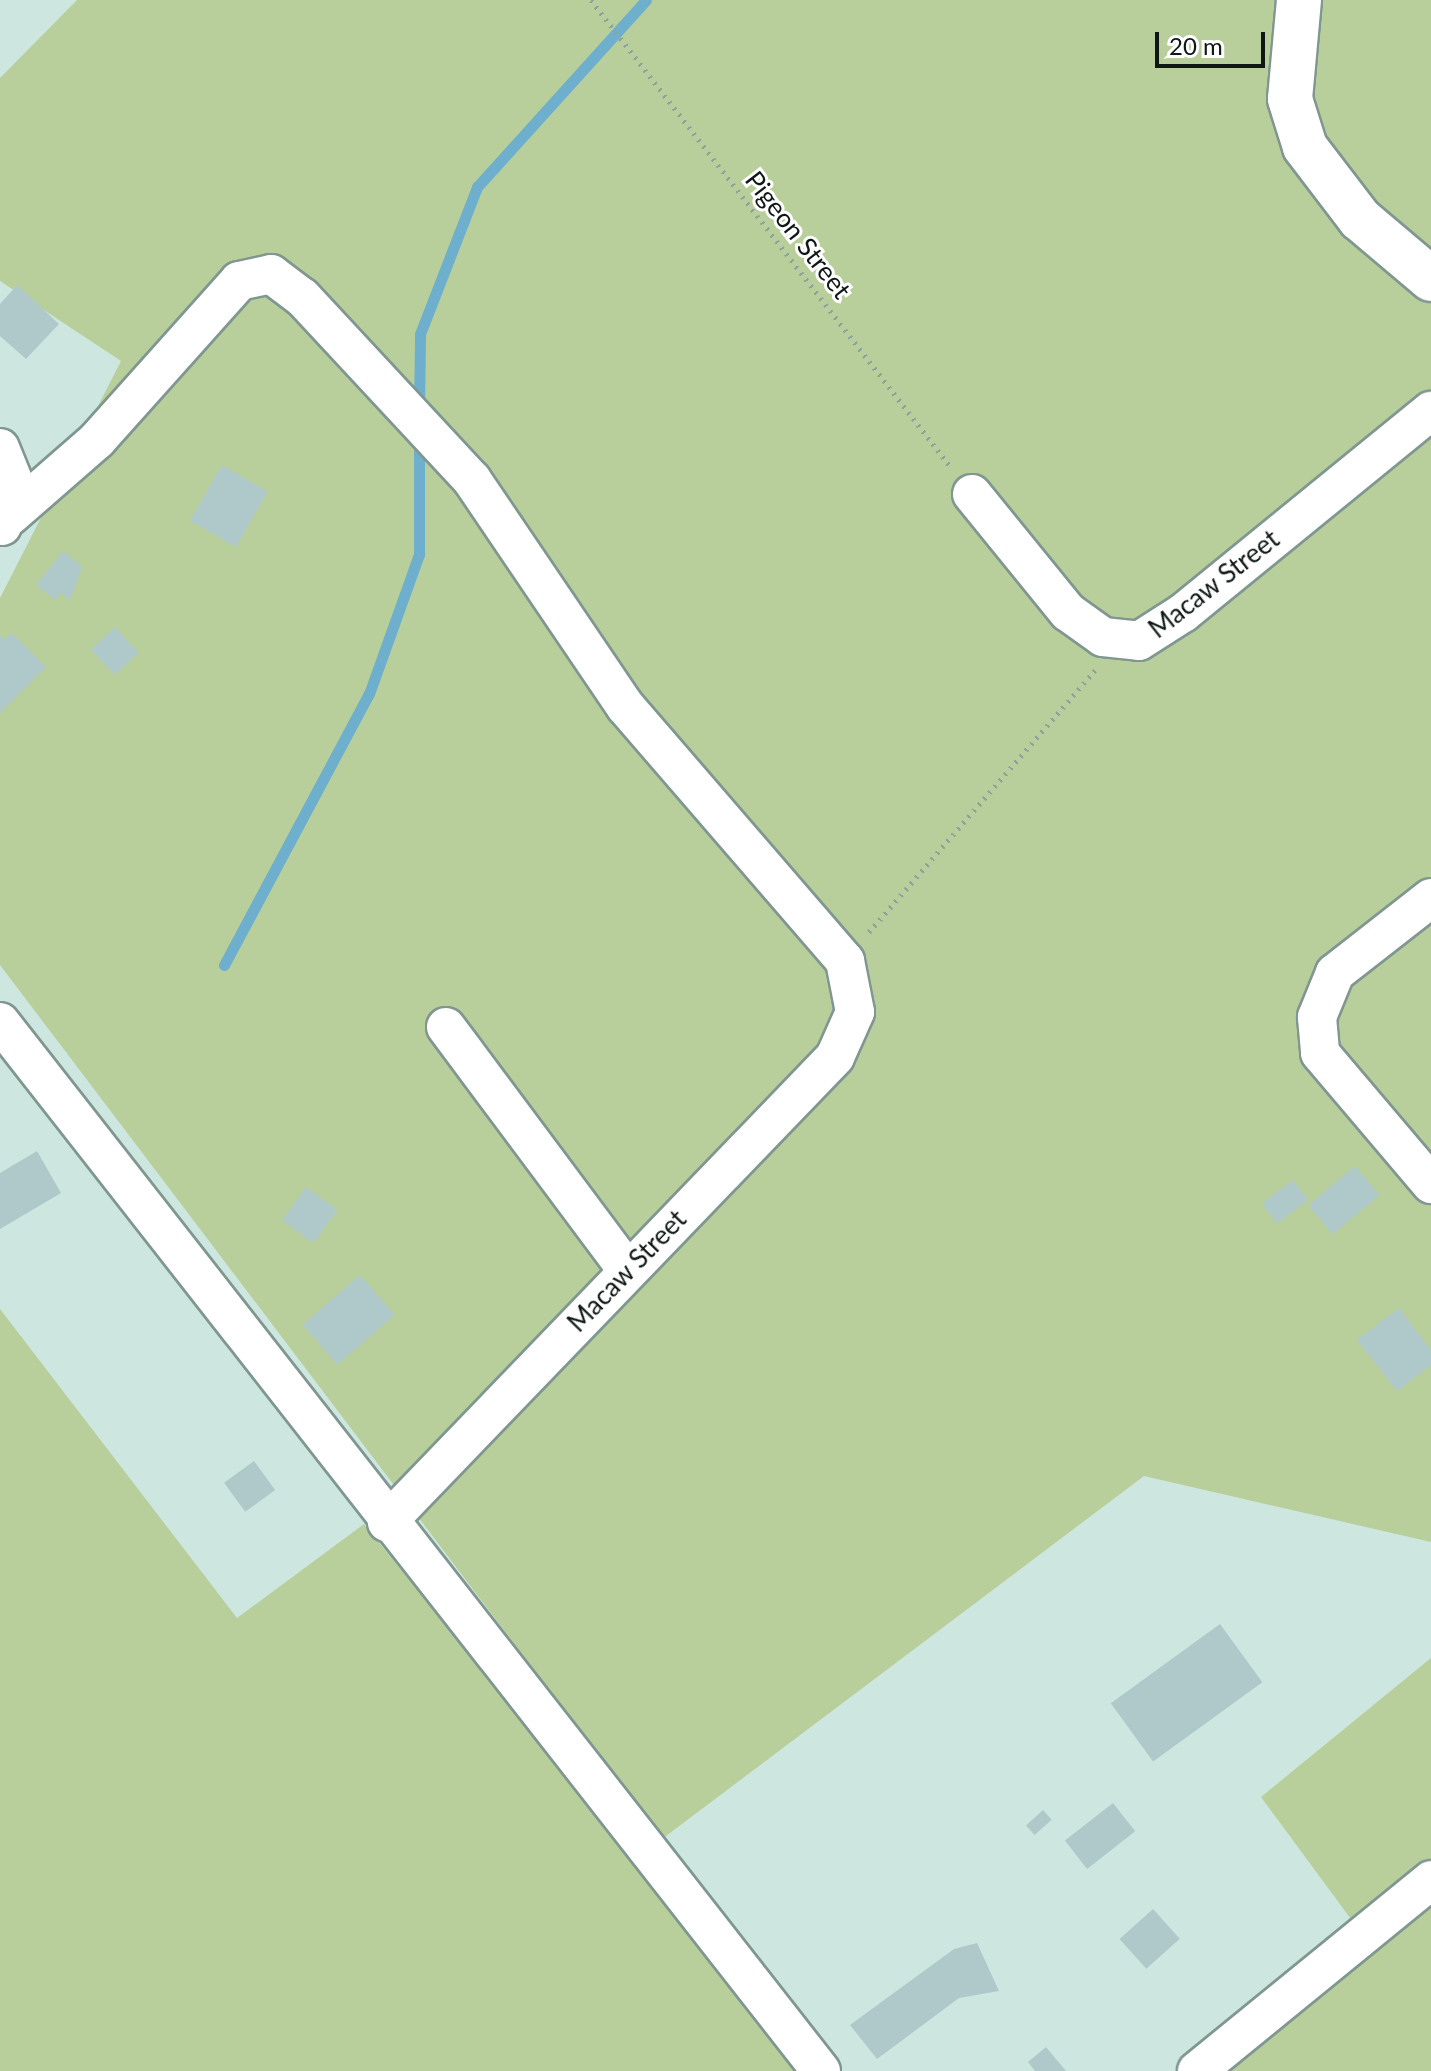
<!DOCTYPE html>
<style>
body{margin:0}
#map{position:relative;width:1431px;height:2071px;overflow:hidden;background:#cde6e0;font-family:Lato,sans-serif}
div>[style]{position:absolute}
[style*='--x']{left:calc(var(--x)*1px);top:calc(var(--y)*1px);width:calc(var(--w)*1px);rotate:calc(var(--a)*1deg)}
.green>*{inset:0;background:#b9cf9b}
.stream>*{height:11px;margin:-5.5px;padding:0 5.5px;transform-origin:5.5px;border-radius:5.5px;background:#6dafcc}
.building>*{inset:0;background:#afc9cb;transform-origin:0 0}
.path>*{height:5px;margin-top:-2.5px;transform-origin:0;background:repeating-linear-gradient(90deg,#8ea29d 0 2px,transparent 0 8px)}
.roads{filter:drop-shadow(2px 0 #809791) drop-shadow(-2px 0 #809791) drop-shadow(0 2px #809791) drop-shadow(0 -2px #809791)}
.street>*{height:38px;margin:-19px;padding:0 19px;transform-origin:19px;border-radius:19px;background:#fff}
.secondary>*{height:44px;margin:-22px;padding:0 22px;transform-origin:22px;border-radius:22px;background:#fff}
span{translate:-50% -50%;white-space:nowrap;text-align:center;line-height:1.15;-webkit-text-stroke:6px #fff;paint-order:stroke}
.street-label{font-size:26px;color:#0e1715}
.scale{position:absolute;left:1155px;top:32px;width:110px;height:36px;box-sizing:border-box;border:4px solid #0e1715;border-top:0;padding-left:10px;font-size:24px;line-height:28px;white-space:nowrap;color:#0e1715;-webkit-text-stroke:6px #fff;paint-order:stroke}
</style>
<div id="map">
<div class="green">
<div style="clip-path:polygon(77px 0,1431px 0,1431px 1542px,1144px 1476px,662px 1839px,0 965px,0 598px,121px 361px,0 281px,0 78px)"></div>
<div style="clip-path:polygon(0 1309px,237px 1618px,364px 1524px,808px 2071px,0 2071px)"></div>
<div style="clip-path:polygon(1431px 1658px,1431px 1873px,1359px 1930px,1261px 1797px)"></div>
<div style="clip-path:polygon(1431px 1896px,1431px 2071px,1209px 2071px)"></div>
</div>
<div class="stream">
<div style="--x:419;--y:409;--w:75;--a:-89.2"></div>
<div style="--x:420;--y:334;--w:158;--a:-68.8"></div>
<div style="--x:477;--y:187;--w:252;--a:-47.9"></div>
<div style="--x:224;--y:965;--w:307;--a:-61.9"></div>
<div style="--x:369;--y:694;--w:149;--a:-70.3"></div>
<div style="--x:419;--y:554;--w:116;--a:-90"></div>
</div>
<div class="building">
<div style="clip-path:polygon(17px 285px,59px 324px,26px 359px,0 336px,0 304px)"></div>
<div style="left:222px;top:465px;width:53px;height:64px;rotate:30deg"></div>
<div style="clip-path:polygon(63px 551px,82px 567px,70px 600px,61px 593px,55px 600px,36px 585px)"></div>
<div style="left:115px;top:627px;width:35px;height:33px;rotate:47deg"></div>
<div style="clip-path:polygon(12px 633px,46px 667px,0 713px,0 635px,5px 640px)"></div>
<div style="clip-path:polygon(37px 1151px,61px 1193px,0 1229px,0 1173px)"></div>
<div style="left:1355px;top:1166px;width:38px;height:61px;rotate:50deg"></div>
<div style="left:1293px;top:1180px;width:25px;height:39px;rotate:53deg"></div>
<div style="left:306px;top:1187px;width:39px;height:41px;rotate:36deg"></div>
<div style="left:360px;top:1275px;width:53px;height:76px;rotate:49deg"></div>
<div style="clip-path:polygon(1399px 1308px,1431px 1350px,1431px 1365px,1397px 1391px,1357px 1340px)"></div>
<div style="left:254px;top:1461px;width:36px;height:37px;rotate:54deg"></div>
<div style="left:1220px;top:1624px;width:72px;height:135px;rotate:54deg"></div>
<div style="left:1113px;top:1803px;width:36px;height:61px;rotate:52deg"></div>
<div style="left:1043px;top:1810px;width:13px;height:23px;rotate:48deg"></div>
<div style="left:1153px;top:1909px;width:40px;height:45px;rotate:48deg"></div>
<div style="clip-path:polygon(977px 1943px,999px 1991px,959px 1998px,877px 2059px,850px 2025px,954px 1949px)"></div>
<div style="clip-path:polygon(1046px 2047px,1066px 2071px,1035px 2071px,1028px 2062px)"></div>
</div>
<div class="path">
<div style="--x:591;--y:0;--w:587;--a:52.41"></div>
<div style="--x:869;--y:932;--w:346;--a:-49.2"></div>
</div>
<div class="roads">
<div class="street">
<div style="--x:0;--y:448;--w:40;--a:68"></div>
<div style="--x:15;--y:485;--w:43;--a:107.6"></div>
<div style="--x:972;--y:494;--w:152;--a:50.9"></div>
<div style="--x:1068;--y:612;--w:43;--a:35.5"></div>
<div style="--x:1103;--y:637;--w:36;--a:6"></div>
<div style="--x:1139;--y:641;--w:52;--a:-32.5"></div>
<div style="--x:1183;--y:613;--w:320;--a:-39.2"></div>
<div style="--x:10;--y:516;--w:116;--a:-41.1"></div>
<div style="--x:97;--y:440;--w:213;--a:-48.2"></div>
<div style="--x:239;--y:281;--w:33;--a:-12"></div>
<div style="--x:271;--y:274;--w:39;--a:37"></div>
<div style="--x:302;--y:297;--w:250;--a:47.1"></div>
<div style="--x:472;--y:480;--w:273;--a:55.9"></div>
<div style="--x:625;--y:706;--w:337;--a:49.2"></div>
<div style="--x:845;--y:961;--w:52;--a:78.9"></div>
<div style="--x:855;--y:1012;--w:49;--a:114"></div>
<div style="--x:835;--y:1057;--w:646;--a:133.93"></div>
<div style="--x:1431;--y:898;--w:122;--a:142"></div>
<div style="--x:1335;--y:973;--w:48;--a:112.2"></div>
<div style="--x:1317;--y:1017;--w:36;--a:85"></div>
<div style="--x:1320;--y:1053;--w:172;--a:49.7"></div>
<div style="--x:0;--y:1022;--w:1332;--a:51.95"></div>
<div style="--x:446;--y:1027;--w:303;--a:53.3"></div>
<div style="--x:1197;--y:2071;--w:302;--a:-39.2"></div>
</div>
<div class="secondary">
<div style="--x:1299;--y:0;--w:99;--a:95.2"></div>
<div style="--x:1290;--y:99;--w:50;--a:72.6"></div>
<div style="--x:1305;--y:147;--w:91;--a:52.6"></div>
<div style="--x:1360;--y:219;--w:93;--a:40.2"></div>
</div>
</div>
<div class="street-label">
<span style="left:798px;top:235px;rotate:52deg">Pigeon Street</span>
<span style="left:1214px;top:584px;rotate:-38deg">Macaw Street</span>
<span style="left:627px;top:1271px;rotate:-46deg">Macaw Street</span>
</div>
<div class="scale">20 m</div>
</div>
